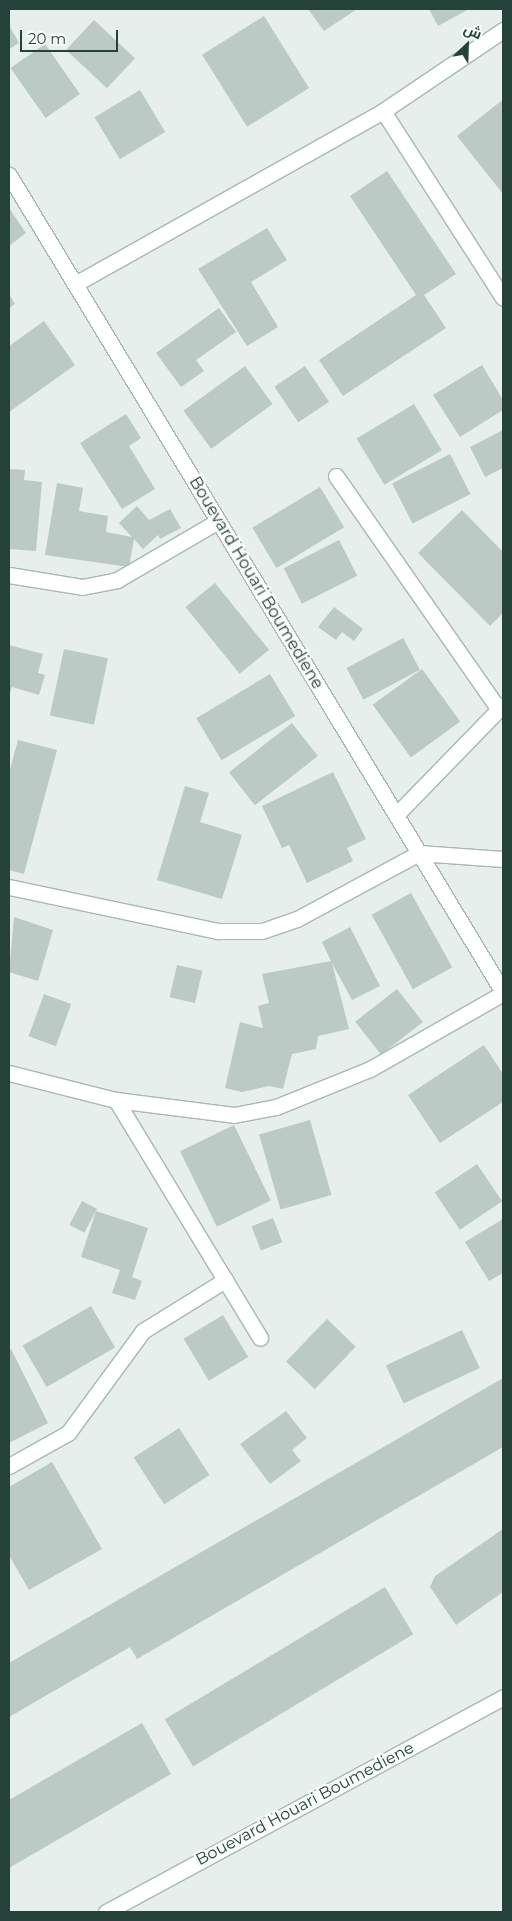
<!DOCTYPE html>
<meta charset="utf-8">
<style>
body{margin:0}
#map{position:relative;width:512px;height:1921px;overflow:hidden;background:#e6efeb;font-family:Montserrat,Cairo,sans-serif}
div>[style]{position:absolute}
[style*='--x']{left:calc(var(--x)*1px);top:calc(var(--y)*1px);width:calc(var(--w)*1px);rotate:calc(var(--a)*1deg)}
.building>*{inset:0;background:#bbcac4;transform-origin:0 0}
.roads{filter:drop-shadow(1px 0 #a8b8b2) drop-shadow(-1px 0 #a8b8b2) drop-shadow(0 1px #a8b8b2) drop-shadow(0 -1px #a8b8b2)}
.minor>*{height:15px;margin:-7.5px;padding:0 7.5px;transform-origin:7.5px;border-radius:7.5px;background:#fff}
.tertiary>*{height:15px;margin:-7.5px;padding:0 7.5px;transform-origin:7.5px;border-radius:7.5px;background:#fff}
span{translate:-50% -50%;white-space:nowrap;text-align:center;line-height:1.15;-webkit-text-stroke:5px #f7fbf9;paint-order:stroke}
.street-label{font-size:16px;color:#24423a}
.frame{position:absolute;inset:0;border:10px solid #24423a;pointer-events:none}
.north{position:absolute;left:442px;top:20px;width:50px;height:50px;-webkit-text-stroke:4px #f7fbf9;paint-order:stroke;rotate:24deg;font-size:14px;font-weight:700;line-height:20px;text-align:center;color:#24423a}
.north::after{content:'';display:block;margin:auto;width:18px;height:22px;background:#24423a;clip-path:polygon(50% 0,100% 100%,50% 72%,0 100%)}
.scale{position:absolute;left:20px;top:30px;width:98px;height:22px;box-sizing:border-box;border:2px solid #24423a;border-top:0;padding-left:6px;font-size:15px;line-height:18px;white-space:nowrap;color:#24423a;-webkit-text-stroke:4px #f7fbf9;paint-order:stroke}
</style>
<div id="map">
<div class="building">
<div style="clip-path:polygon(308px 9px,357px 9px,324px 31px)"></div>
<div style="clip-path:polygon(429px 9px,469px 9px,438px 26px)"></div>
<div style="left:264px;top:16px;width:85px;height:73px;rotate:58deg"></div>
<div style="left:94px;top:20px;width:56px;height:41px;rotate:43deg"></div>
<div style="clip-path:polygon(9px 25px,19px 43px,9px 49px)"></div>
<div style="left:45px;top:44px;width:61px;height:42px;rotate:55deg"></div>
<div style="left:140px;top:90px;width:49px;height:53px;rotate:59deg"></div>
<div style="clip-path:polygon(501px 101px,503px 103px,503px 194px,457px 136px)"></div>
<div style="clip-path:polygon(387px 171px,456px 274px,424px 295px,446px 328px,343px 396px,319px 360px,416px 295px,350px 196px)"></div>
<div style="clip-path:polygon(9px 208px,26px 233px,9px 246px)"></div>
<div style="clip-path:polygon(267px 228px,287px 260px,251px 282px,278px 327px,247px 346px,198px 269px)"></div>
<div style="clip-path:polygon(9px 294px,15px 304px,9px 308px)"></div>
<div style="clip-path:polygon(219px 308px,236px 332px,196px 360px,204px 371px,181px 387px,156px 353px)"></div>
<div style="clip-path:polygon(44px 321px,75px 365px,9px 412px,9px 346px)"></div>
<div style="clip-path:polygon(482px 365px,503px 400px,503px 410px,460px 437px,433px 395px)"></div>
<div style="left:245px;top:366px;width:47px;height:76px;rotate:54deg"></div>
<div style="left:305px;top:366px;width:43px;height:37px;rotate:56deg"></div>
<div style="left:414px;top:404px;width:54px;height:67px;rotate:59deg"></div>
<div style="clip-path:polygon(126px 414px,141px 438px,129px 446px,155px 489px,122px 509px,80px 443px)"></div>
<div style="clip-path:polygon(503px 430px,503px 468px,485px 477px,470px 447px)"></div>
<div style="left:450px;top:454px;width:45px;height:65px;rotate:63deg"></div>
<div style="clip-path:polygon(9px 469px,25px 470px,24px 480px,42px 482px,36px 551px,9px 549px)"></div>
<div style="clip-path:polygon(57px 483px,83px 488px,79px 511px,108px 516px,106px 532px,132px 537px,119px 523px,137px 506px,149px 520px,170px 509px,181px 528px,160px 539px,158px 535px,143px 549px,134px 539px,129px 567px,45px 555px)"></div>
<div style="left:320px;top:487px;width:47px;height:79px;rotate:59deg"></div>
<div style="clip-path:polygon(462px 510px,503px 552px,503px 613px,490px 626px,418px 553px)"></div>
<div style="left:339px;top:540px;width:40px;height:62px;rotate:63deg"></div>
<div style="left:215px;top:583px;width:86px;height:38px;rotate:51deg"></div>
<div style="clip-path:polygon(334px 607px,363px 629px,354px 641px,342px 632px,336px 640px,318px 627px)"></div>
<div style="left:403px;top:638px;width:36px;height:64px;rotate:62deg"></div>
<div style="clip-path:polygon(9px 645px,43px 654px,38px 673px,45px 675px,39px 695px,12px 687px,9px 696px)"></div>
<div style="left:64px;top:649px;width:45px;height:68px;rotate:12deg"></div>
<div style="left:422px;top:669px;width:65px;height:61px;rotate:54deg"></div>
<div style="left:270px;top:674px;width:49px;height:86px;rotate:59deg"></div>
<div style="left:292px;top:723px;width:42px;height:80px;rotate:52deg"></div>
<div style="clip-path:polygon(18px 740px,57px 750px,24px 874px,9px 870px,9px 773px)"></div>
<div style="clip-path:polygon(333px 772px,366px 839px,347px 848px,353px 861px,307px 883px,289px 845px,282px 848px,262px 806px)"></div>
<div style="clip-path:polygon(185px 786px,209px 793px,200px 822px,242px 835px,222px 899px,157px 880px)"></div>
<div style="left:411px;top:893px;width:85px;height:45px;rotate:61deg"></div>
<div style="clip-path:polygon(14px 917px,53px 930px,38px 981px,9px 972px)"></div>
<div style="clip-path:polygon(350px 927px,380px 986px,352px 1000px,332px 963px,349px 1029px,318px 1036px,316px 1049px,292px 1054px,283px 1089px,269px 1086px,242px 1092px,225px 1088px,240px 1022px,263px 1028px,258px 1006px,269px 1003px,262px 974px,331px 961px,322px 942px)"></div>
<div style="left:177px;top:965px;width:26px;height:33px;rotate:13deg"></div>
<div style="left:397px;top:989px;width:42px;height:53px;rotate:52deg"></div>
<div style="left:44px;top:994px;width:29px;height:45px;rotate:20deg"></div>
<div style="clip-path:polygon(484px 1045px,503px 1074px,503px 1102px,440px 1143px,408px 1095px)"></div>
<div style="left:310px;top:1120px;width:78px;height:53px;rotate:74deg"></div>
<div style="left:234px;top:1125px;width:84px;height:60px;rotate:64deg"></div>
<div style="left:477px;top:1164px;width:45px;height:51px;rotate:56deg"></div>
<div style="left:82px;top:1201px;width:17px;height:27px;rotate:28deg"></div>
<div style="clip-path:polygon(96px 1211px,148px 1228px,132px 1277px,142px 1281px,135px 1300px,112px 1293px,120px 1270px,81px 1257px)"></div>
<div style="left:273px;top:1218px;width:26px;height:23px;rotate:69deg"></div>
<div style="clip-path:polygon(503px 1219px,503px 1273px,489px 1281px,465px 1242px)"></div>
<div style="left:91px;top:1306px;width:48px;height:79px;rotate:60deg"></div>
<div style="left:223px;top:1315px;width:49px;height:46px;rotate:59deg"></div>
<div style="left:327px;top:1319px;width:40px;height:59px;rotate:44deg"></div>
<div style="left:462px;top:1330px;width:42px;height:84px;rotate:65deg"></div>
<div style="clip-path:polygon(11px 1349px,48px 1423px,9px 1443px,9px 1350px)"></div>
<div style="clip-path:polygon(503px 1378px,503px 1447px,137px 1659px,130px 1647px,9px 1717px,9px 1663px)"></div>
<div style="clip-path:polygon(286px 1411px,307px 1438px,292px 1450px,301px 1461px,270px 1484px,240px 1444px)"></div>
<div style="left:179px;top:1428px;width:56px;height:54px;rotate:57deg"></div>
<div style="clip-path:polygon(52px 1462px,102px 1549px,29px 1590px,9px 1555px,9px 1487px)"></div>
<div style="clip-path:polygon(503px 1529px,503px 1592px,456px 1625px,430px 1587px,435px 1576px)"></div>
<div style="left:385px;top:1587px;width:55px;height:257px;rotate:59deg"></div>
<div style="clip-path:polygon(142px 1723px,171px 1774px,9px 1868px,9px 1800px)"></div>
</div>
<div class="roads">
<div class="minor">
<div style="--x:383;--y:111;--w:222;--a:57.3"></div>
<div style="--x:75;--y:284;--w:353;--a:-29.3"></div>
<div style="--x:383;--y:111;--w:145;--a:-34"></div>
<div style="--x:336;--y:476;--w:285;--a:55.1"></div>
<div style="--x:9;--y:575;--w:74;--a:9.3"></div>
<div style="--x:82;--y:587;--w:36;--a:-11"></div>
<div style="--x:117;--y:580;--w:117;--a:-30.3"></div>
<div style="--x:396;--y:815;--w:153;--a:-45.8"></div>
<div style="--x:9;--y:887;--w:214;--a:11.9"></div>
<div style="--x:218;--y:931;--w:44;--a:0"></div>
<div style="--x:262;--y:931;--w:37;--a:-19"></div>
<div style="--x:297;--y:919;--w:139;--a:-28.4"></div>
<div style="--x:419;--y:853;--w:84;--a:4.1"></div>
<div style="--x:9;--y:1073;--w:110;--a:14.2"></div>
<div style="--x:116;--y:1100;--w:119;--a:7.2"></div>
<div style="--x:234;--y:1115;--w:43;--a:-10.8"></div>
<div style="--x:276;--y:1107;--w:101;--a:-22"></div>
<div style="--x:370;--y:1069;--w:153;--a:-29.7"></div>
<div style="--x:116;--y:1100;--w:278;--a:58.8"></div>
<div style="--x:9;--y:1466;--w:68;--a:-29.2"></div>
<div style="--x:68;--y:1433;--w:127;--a:-53.7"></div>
<div style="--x:143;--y:1331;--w:97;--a:-31.9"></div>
</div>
<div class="tertiary">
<div style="--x:9;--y:175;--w:955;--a:58.84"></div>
<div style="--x:106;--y:1912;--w:451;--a:-28.4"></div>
</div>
</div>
<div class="street-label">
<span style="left:256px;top:583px;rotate:59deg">Bouevard Houari Boumediene</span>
<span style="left:305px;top:1804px;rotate:-28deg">Bouevard Houari Boumediene</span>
</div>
<div class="frame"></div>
<div class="north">ش</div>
<div class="scale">20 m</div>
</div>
